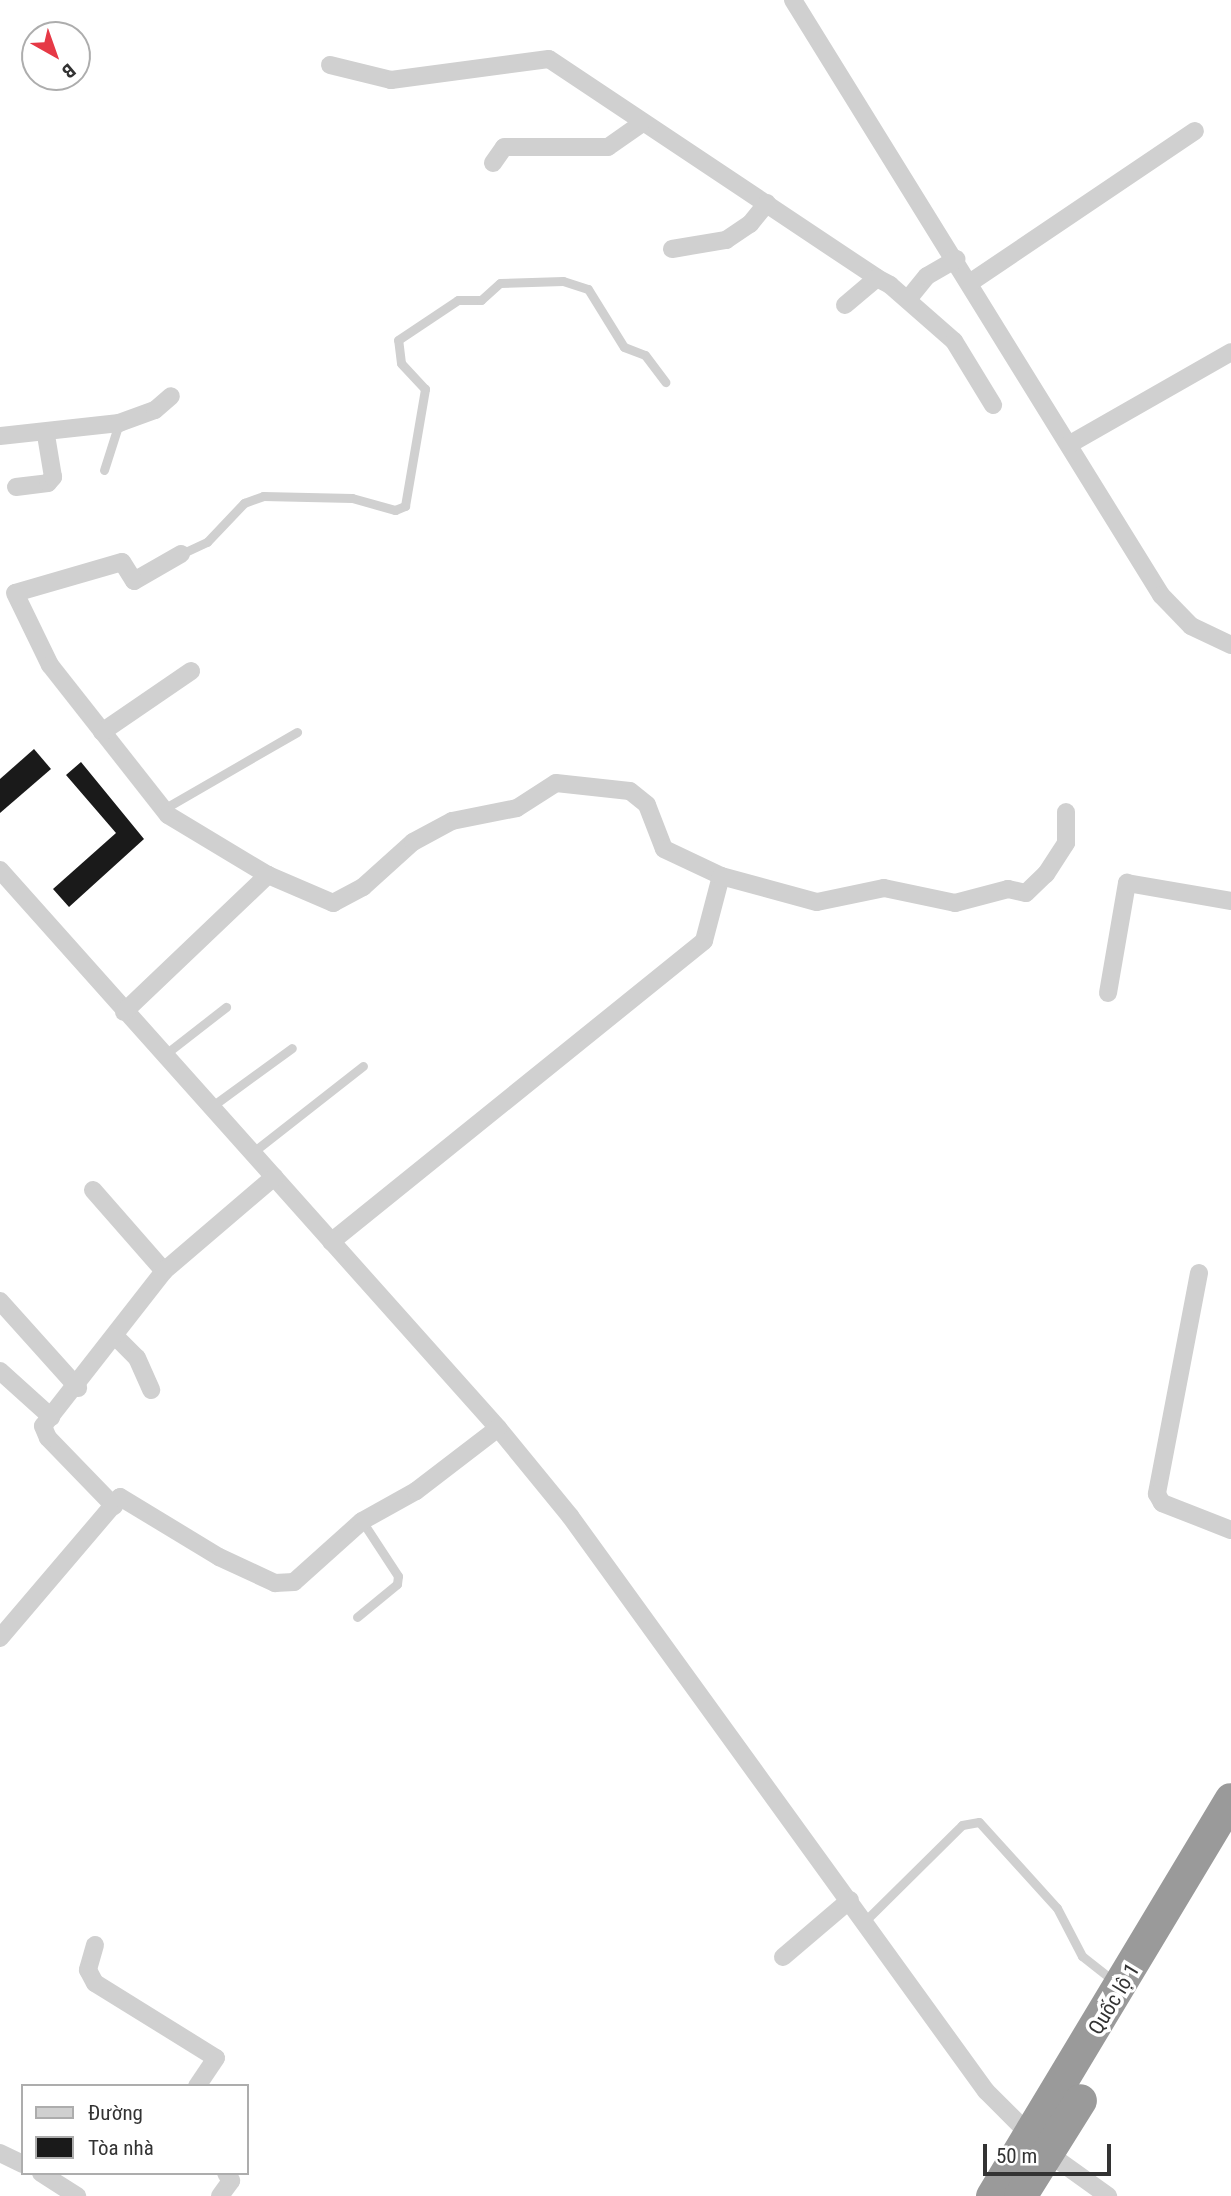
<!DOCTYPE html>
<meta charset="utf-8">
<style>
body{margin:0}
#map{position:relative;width:1231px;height:2196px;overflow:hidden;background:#fff;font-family:"Roboto Condensed",sans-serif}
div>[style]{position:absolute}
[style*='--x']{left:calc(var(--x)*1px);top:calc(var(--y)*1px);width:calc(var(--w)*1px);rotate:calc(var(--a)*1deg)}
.building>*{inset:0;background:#1a1a1a}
.lane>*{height:9px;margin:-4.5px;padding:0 4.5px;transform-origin:4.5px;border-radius:4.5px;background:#d0d0d0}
.street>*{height:18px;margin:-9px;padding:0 9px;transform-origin:9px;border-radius:9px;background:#d0d0d0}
.highway>*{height:33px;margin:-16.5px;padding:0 16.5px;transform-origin:16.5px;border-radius:16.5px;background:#9a9a9a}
span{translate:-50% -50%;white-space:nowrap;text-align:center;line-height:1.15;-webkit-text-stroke:7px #fff;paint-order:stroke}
.street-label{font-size:21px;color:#333}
.legend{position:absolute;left:21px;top:2084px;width:228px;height:91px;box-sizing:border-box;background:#fff;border:2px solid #adadad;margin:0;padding:9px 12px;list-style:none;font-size:21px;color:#333}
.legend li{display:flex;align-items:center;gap:14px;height:35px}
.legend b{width:35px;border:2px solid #adadad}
.north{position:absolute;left:21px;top:21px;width:70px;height:70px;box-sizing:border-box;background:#fff;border:2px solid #adadad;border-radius:50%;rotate:140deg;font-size:19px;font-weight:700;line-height:28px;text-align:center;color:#333}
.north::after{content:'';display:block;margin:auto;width:24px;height:32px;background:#e63946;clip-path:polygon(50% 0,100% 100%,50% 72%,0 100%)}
.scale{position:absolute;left:983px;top:2144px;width:128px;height:32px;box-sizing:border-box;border:4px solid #333;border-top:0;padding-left:9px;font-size:21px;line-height:24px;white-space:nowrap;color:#333;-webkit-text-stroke:5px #fff;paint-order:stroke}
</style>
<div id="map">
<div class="building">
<div style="clip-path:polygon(34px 749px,51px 769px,0 813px,0 779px)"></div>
<div style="clip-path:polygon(81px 762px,144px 839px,69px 907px,53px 889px,116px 833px,66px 775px)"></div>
</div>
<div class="lane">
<div style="--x:104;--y:470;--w:49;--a:-72.3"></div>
<div style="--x:181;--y:554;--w:29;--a:-25"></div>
<div style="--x:207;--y:542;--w:54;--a:-46.5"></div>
<div style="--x:244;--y:503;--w:20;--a:-20"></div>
<div style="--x:263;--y:496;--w:89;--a:1.3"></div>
<div style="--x:352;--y:498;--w:45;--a:15.6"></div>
<div style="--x:395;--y:510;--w:11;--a:-22"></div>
<div style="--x:405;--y:506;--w:119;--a:-80.3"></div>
<div style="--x:425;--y:389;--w:35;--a:-133"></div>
<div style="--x:401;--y:363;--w:23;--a:-97"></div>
<div style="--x:398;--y:340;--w:72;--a:-33.7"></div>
<div style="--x:458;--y:300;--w:23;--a:0"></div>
<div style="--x:481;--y:300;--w:25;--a:-42"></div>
<div style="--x:500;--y:283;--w:63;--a:-1.8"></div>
<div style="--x:563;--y:281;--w:26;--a:18"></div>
<div style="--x:588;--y:289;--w:68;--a:58.2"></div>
<div style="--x:624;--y:347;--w:22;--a:21"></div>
<div style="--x:645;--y:355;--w:34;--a:53"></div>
<div style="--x:162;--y:810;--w:156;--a:-30"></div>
<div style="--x:163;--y:1056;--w:80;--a:-37.9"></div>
<div style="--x:211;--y:1107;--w:100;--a:-36.1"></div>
<div style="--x:252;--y:1153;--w:141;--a:-38.1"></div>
<div style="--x:357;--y:1617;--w:52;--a:-39.5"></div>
<div style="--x:397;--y:1584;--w:8;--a:-83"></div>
<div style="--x:398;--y:1576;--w:66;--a:-123.2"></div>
<div style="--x:865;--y:1921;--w:136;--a:-44.7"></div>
<div style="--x:962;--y:1825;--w:17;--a:-10"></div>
<div style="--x:979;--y:1822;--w:116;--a:47.8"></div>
<div style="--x:1057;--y:1908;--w:54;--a:62.5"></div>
<div style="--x:1082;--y:1956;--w:42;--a:38.2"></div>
</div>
<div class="street">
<div style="--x:793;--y:0;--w:700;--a:58.26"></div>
<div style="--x:1161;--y:595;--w:43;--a:45.9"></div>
<div style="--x:1191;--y:626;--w:44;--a:25.4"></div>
<div style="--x:330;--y:65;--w:63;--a:13.8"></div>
<div style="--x:391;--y:80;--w:159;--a:-7.6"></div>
<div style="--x:549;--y:59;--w:394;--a:33.7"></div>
<div style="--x:493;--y:163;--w:19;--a:-55"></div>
<div style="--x:504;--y:147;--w:104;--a:0"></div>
<div style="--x:608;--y:147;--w:39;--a:-35"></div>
<div style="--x:672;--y:249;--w:55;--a:-9.5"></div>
<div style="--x:726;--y:240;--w:29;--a:-34"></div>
<div style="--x:750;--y:224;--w:27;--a:-51"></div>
<div style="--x:971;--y:282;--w:270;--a:-34"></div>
<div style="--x:909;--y:298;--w:28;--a:-51"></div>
<div style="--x:927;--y:276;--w:34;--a:-30"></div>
<div style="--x:845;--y:305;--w:42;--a:-40.2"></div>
<div style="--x:877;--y:278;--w:15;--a:28"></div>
<div style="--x:890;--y:285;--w:85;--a:41.2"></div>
<div style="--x:954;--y:341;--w:75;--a:58.6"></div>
<div style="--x:0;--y:436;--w:120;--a:-6.2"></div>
<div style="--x:119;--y:423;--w:38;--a:-20"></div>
<div style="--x:155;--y:410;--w:21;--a:-41"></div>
<div style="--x:1070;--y:444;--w:185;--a:-29.7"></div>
<div style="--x:16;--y:487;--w:32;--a:-7"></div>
<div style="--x:48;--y:483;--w:8;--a:-50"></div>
<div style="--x:53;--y:477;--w:43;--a:-99.5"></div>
<div style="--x:181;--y:554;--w:54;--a:150.1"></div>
<div style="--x:134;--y:581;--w:22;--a:-122"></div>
<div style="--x:122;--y:562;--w:111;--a:163.8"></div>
<div style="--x:15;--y:593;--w:80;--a:64.1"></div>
<div style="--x:50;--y:665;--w:191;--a:51.8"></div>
<div style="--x:168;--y:815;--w:117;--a:31"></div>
<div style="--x:268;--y:875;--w:71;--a:23.3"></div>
<div style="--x:333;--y:903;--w:34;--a:-28"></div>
<div style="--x:363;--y:887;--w:67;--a:-42"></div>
<div style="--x:413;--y:842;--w:44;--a:-28.3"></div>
<div style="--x:452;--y:821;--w:66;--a:-11.3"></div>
<div style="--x:517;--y:808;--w:46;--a:-32.7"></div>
<div style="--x:556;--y:783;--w:74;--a:6.2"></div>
<div style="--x:630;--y:791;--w:22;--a:39"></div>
<div style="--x:647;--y:805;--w:47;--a:68.9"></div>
<div style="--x:664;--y:849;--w:63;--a:25.3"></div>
<div style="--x:721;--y:876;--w:67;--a:104.7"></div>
<div style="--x:704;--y:941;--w:479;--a:141.1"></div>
<div style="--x:102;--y:732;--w:108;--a:-34.4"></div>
<div style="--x:0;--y:870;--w:748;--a:48.25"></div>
<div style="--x:498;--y:1428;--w:114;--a:50.7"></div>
<div style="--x:570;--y:1516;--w:710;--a:54.12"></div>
<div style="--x:986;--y:2091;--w:88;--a:45"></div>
<div style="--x:1048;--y:2153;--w:74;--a:35.6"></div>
<div style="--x:721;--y:876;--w:99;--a:15.2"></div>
<div style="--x:817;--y:902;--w:68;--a:-11.8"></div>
<div style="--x:884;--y:888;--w:73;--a:11.9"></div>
<div style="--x:955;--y:903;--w:55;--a:-14.8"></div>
<div style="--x:1008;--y:889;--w:18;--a:13"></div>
<div style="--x:1026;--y:893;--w:28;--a:-44"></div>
<div style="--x:1046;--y:874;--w:37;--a:-57"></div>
<div style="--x:1066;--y:843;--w:31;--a:-90"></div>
<div style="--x:1108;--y:993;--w:112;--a:-80.2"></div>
<div style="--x:1127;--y:883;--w:106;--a:9.8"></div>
<div style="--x:124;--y:1012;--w:199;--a:-43.6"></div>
<div style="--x:93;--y:1190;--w:108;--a:48.8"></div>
<div style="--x:1199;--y:1273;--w:225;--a:100.8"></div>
<div style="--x:1157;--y:1494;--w:10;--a:61"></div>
<div style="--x:1162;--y:1503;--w:74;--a:21.4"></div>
<div style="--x:0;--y:1301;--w:117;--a:48.1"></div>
<div style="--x:117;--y:1338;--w:28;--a:45"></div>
<div style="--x:137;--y:1358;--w:35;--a:66"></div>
<div style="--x:0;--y:1371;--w:69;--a:42"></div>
<div style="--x:114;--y:1506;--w:95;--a:-134.1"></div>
<div style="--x:48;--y:1438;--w:13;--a:-113"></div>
<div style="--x:43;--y:1426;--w:197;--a:-52"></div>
<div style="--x:164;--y:1271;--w:145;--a:-40.5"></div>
<div style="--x:0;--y:1638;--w:185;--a:-49.6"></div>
<div style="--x:120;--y:1497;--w:116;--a:31.2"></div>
<div style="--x:219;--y:1557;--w:62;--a:24.9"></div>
<div style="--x:275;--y:1583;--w:19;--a:-3"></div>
<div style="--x:294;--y:1582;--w:91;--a:-41.9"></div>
<div style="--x:362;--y:1521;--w:62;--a:-29.1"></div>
<div style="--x:416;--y:1491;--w:103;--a:-37.5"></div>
<div style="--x:95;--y:1945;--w:26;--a:106"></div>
<div style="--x:88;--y:1970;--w:15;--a:62"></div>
<div style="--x:95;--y:1983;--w:142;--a:31.8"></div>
<div style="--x:216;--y:2058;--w:34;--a:124"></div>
<div style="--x:783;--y:1957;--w:88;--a:-40.4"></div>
<div style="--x:0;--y:2153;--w:25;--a:26"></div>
<div style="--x:41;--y:2173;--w:43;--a:32.6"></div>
<div style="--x:220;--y:2196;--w:19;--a:-54"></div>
<div style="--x:231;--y:2181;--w:9;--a:-122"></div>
</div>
<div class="highway">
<div style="--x:992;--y:2196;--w:463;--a:-59"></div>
<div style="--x:1020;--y:2196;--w:113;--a:-58"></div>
</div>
<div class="street-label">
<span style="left:1114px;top:1999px;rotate:-59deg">Quốc lộ 1</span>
</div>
<ul class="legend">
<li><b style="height:9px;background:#d0d0d0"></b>Đường</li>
<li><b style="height:19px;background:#1a1a1a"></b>Tòa nhà</li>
</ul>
<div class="north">B</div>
<div class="scale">50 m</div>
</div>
